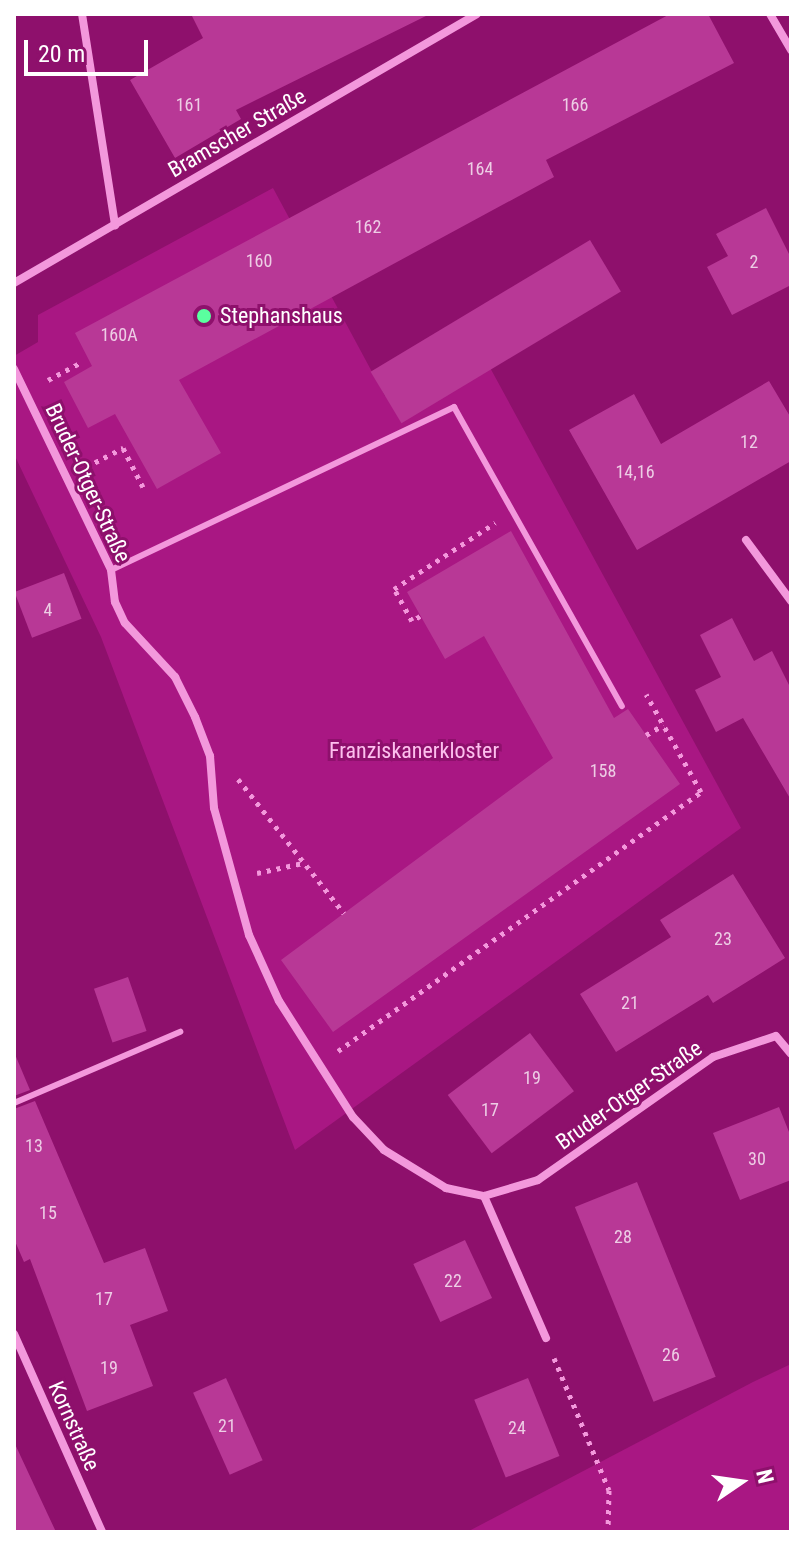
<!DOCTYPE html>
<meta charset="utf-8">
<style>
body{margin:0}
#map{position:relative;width:805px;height:1546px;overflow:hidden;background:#8e106c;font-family:"Roboto Condensed",sans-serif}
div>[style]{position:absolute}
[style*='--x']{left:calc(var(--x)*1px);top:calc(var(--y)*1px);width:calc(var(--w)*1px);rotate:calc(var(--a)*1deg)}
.green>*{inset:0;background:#a91783}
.building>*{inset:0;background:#b83896;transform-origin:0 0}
.path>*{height:5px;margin-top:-2.5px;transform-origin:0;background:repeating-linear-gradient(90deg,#f398dc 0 4px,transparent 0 10px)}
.service>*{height:6px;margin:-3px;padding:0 3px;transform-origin:3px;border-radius:3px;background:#f398dc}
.minor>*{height:8px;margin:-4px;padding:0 4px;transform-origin:4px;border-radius:4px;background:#f398dc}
.dots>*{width:22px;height:22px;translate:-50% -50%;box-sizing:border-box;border:4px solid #8e106c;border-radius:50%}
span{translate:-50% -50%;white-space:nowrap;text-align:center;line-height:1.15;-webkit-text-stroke:6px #8e106c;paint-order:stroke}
.number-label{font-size:18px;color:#edcde5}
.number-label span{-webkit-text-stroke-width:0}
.street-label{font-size:22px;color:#fff}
.poi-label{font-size:22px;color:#fff}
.left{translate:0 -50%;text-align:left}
.park-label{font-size:22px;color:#fdc0ee}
.frame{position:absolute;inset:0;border:16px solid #fff;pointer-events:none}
.north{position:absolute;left:701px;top:1442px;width:80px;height:80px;-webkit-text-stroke:6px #8e106c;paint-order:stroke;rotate:77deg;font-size:22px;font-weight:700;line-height:32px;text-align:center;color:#fff}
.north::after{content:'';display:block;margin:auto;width:28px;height:36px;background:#fff;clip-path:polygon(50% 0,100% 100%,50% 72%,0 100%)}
.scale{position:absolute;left:24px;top:40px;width:124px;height:36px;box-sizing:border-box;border:4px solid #fff;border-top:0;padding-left:10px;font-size:24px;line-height:28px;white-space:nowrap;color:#fff;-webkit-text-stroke:6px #8e106c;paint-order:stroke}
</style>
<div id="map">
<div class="green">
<div style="clip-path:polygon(273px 188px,385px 396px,476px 342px,741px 828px,295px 1150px,101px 637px,14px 454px,14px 356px,38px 342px,38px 315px)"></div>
<div style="clip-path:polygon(791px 1364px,791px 1532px,467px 1532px,753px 1382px)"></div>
</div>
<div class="building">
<div style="clip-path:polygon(191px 14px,430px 14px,236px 110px,241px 119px,175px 158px,130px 80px,203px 38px)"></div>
<div style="clip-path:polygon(670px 14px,708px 14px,734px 63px,546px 160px,554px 177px,179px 380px,221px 453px,157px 489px,115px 414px,88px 428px,64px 382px,92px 366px,75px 333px)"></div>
<div style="clip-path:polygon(766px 208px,791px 258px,791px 285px,732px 315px,707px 267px,728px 256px,716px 234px)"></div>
<div style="left:590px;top:240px;width:60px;height:256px;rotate:59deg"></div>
<div style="clip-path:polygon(769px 381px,791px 418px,791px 461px,637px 550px,569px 430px,634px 394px,661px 444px)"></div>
<div style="clip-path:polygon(511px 531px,614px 718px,628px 709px,680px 784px,333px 1032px,281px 960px,553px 758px,484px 636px,445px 659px,407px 592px)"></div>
<div style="left:64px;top:573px;width:49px;height:53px;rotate:69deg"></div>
<div style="clip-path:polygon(732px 618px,754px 661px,772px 651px,791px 689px,791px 800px,743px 718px,716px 732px,695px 690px,721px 677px,700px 635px)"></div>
<div style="clip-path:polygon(733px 874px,785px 958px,713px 1003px,708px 995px,616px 1052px,580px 994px,671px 937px,660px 920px)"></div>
<div style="left:128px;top:977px;width:57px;height:36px;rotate:71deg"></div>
<div style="left:530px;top:1033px;width:73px;height:103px;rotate:53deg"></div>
<div style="clip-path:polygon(14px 1052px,30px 1090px,14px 1096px)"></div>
<div style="clip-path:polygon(35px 1101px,104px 1263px,145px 1248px,168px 1311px,130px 1325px,153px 1386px,87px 1411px,30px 1259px,24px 1262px,14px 1239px,14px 1109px)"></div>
<div style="clip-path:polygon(779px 1107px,791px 1137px,791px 1180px,740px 1200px,713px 1133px)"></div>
<div style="left:637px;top:1182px;width:210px;height:67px;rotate:68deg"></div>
<div style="left:465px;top:1240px;width:64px;height:57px;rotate:65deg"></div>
<div style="left:226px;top:1378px;width:90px;height:36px;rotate:66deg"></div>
<div style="left:528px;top:1378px;width:84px;height:58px;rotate:68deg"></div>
<div style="clip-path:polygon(14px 1442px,56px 1532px,14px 1532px)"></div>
</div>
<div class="path">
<div style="--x:48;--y:380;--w:38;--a:-28"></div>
<div style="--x:86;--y:467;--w:42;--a:-27.2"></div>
<div style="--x:123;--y:448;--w:44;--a:62.9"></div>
<div style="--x:420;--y:616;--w:9;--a:148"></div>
<div style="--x:412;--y:621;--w:37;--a:-119"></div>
<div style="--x:394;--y:589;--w:121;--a:-33.2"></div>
<div style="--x:646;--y:735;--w:20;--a:-30"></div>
<div style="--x:238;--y:779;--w:171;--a:51.7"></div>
<div style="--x:257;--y:873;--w:47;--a:-12.3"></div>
<div style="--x:338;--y:1051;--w:446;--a:-35.5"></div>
<div style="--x:701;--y:792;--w:112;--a:-119.3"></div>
<div style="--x:554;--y:1358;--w:143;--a:67.4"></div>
<div style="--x:609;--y:1490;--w:42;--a:91.4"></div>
</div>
<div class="service">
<div style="--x:111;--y:570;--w:380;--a:-25.4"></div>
<div style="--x:454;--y:407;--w:343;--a:60.7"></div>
<div style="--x:14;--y:1103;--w:181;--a:-23.2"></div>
</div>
<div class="minor">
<div style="--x:82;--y:14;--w:214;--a:81.1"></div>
<div style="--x:770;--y:14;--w:42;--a:59.7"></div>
<div style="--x:14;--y:283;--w:535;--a:-30.16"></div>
<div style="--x:14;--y:369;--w:223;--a:64.2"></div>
<div style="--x:111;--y:570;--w:32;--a:83"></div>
<div style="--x:115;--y:602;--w:23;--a:65"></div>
<div style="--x:125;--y:623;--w:74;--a:47.2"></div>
<div style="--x:175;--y:677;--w:45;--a:63.4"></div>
<div style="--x:195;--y:717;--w:42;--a:69"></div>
<div style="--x:210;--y:756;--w:52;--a:85.6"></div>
<div style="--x:214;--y:808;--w:132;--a:74.6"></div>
<div style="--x:249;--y:935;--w:72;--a:65.6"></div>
<div style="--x:279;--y:1001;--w:138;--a:57.5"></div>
<div style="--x:353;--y:1117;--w:45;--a:46.8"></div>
<div style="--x:384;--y:1150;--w:73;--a:31.5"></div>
<div style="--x:446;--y:1188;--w:39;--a:12"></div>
<div style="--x:484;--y:1196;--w:56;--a:-16.5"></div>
<div style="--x:538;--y:1180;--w:214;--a:-35.1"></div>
<div style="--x:713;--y:1057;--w:66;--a:-18.4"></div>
<div style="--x:776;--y:1036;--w:23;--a:50"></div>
<div style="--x:746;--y:540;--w:76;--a:53.6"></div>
<div style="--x:484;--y:1196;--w:155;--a:66.4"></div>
<div style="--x:14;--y:1334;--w:217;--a:66"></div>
</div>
<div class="dots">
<div style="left:204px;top:316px;background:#5aff9f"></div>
</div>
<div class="number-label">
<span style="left:189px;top:105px">161</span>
<span style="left:575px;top:105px">166</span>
<span style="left:480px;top:169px">164</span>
<span style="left:368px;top:227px">162</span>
<span style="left:259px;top:261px">160</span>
<span style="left:754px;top:262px">2</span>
<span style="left:119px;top:335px">160A</span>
<span style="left:749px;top:442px">12</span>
<span style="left:635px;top:472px">14,16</span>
<span style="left:48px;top:610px">4</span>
<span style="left:603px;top:771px">158</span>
<span style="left:723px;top:939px">23</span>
<span style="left:630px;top:1003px">21</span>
<span style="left:532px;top:1078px">19</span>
<span style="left:490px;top:1110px">17</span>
<span style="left:34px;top:1146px">13</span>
<span style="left:757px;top:1159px">30</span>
<span style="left:48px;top:1213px">15</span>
<span style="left:623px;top:1237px">28</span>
<span style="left:453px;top:1281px">22</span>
<span style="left:104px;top:1299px">17</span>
<span style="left:671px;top:1355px">26</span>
<span style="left:109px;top:1368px">19</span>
<span style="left:227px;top:1426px">21</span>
<span style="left:517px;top:1428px">24</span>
</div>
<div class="street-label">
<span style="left:237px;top:133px;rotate:-30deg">Bramscher Straße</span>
<span style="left:88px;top:483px;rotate:65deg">Bruder-Otger-Straße</span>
<span style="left:629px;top:1095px;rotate:-35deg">Bruder-Otger-Straße</span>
<span style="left:74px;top:1426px;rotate:66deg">Kornstraße</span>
</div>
<div class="poi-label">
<span class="left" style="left:220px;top:316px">Stephanshaus</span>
</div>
<div class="park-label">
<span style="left:414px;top:751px">Franziskanerkloster</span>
</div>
<div class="frame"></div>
<div class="north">N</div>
<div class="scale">20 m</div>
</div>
